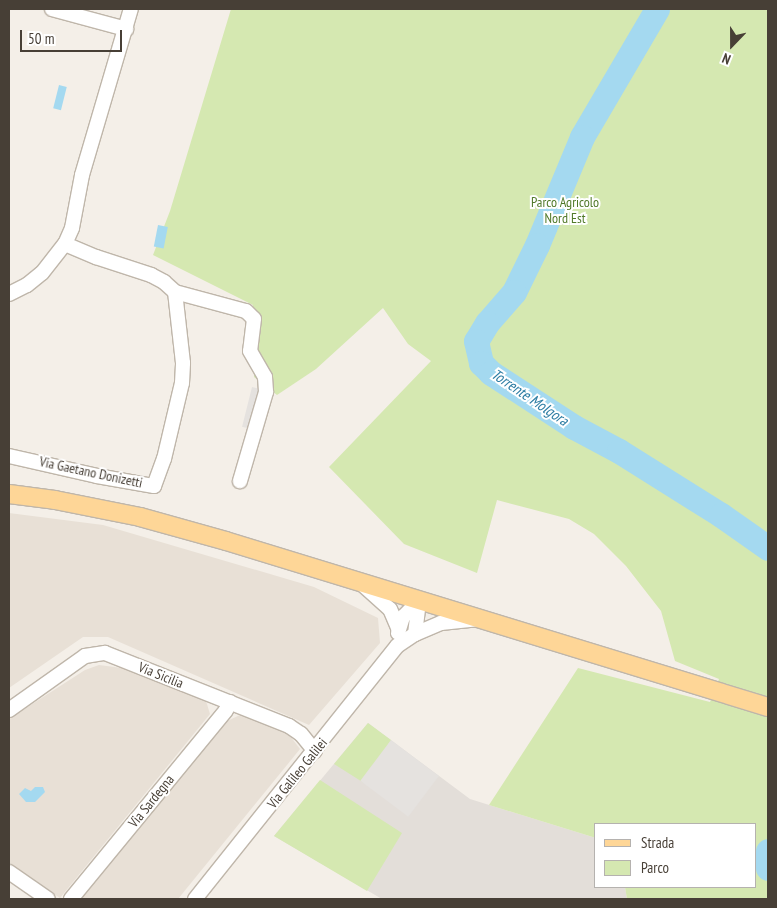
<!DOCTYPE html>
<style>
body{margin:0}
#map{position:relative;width:777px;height:908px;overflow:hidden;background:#f4efe8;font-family:"PT Sans Narrow",sans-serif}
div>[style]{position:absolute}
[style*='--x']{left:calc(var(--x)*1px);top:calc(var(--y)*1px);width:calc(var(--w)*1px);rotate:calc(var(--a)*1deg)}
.residential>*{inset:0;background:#e8e0d6}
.industrial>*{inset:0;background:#e3ded9}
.green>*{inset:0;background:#d5e8b1}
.parking>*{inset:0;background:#e5e2df;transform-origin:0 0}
.water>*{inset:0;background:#a4d9f0;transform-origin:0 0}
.river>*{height:25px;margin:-12.5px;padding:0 12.5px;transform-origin:12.5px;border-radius:12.5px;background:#a4d9f0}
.roads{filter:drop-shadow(1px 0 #bfb6aa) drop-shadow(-1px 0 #bfb6aa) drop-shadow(0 1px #bfb6aa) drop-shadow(0 -1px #bfb6aa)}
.minor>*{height:14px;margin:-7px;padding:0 7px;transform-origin:7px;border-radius:7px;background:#fff}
.major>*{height:18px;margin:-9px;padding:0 9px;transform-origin:9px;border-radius:9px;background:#fed697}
span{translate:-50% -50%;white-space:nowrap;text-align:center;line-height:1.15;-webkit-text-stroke:4px #fff;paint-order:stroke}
.park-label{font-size:14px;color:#507929}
.street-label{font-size:14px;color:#473f36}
.water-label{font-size:15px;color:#2c7da3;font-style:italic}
.frame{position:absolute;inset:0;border:10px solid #473f36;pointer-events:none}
.legend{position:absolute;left:594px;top:823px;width:162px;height:65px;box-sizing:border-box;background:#fff;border:1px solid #b5b2af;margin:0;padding:6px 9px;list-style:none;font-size:15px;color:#473f36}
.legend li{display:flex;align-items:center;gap:10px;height:25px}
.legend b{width:25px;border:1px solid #b5b2af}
.north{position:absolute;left:707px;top:20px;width:50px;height:50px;-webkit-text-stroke:4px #fff;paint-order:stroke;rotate:202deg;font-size:14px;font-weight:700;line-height:20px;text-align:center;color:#473f36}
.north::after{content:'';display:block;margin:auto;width:18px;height:22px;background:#473f36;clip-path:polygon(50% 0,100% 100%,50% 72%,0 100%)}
.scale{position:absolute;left:20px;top:30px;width:102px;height:22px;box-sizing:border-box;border:2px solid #473f36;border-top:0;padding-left:6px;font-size:15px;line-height:18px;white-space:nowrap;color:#473f36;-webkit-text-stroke:4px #fff;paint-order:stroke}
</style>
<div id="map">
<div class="residential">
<div style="clip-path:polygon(9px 513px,103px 525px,314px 587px,378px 618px,380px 643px,309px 725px,108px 637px,83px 637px,9px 688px)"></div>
<div style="clip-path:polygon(99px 665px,122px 668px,206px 701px,210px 714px,60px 898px,9px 863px,9px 719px,85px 670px)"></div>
<div style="clip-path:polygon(240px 715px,287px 732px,300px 749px,178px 899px,80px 899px,223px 723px)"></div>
</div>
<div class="industrial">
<div style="clip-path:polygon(368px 723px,470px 799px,596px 838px,596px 887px,625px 887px,627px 899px,382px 899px,274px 836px)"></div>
</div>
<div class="green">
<div style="clip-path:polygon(231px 9px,768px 9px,768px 899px,627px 899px,625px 887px,756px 887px,756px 824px,596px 824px,596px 838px,489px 805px,578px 668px,710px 702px,719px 679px,675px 661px,661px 611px,626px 566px,594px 534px,569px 519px,497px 500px,477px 573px,404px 544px,329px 467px,431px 361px,408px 344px,383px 308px,316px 369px,277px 395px,254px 377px,253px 305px,153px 255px,170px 211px)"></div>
<div style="clip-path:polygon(368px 723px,391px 740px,364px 783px,334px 764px)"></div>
<div style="clip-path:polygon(320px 780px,402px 833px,367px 891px,274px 836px)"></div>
</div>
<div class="parking">
<div style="left:252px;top:387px;width:8px;height:41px;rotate:14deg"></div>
<div style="left:391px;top:740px;width:60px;height:51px;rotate:37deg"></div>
</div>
<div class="water">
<div style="left:59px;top:85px;width:8px;height:24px;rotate:14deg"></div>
<div style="left:158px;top:225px;width:10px;height:22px;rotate:11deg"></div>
<div style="clip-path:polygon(35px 787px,43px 787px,45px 792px,35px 802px,26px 802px,19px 794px,25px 788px,31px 791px)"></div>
</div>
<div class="river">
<div style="--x:657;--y:9;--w:148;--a:120.4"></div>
<div style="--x:582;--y:137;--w:117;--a:112.6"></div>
<div style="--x:537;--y:245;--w:52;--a:116.1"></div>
<div style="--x:514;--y:292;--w:41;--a:131.1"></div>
<div style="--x:487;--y:323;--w:21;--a:121"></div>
<div style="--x:476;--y:341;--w:23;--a:77"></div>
<div style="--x:481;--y:363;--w:14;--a:45"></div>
<div style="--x:491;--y:373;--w:99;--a:33"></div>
<div style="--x:574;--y:427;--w:51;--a:28.1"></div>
<div style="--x:619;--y:451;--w:120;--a:32.1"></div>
<div style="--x:721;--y:515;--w:57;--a:35.1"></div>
<div style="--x:768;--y:851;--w:17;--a:90"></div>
</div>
<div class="roads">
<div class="minor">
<div style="--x:52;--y:9;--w:77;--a:15.1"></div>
<div style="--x:65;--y:244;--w:34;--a:23"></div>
<div style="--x:96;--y:257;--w:58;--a:18.1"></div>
<div style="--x:151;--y:275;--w:15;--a:28"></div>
<div style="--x:164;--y:282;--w:15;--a:42"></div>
<div style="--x:175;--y:292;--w:73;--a:15"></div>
<div style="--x:246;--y:311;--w:11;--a:45"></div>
<div style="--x:254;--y:319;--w:32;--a:97"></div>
<div style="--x:250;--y:351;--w:30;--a:60"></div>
<div style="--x:265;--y:377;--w:15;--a:86"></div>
<div style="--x:266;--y:392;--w:93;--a:106.3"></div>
<div style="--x:9;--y:294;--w:20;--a:-27"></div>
<div style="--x:27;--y:285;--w:19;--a:-39"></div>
<div style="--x:42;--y:273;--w:37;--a:-52"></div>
<div style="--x:65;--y:244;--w:17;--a:-66"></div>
<div style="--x:72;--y:228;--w:54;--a:-79.3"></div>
<div style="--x:82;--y:175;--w:173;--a:-73.6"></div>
<div style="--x:9;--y:456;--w:90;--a:12.8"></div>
<div style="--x:97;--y:476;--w:58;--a:10"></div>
<div style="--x:154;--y:486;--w:29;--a:-70"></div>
<div style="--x:164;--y:459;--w:78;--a:-76.7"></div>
<div style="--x:182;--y:383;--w:20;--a:-87"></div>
<div style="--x:183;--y:363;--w:71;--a:-96.4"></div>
<div style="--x:363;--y:585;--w:36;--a:42"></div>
<div style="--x:390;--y:609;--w:21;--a:67"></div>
<div style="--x:398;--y:633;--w:17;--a:-73"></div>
<div style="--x:403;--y:617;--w:23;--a:-45"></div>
<div style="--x:415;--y:634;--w:28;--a:-23"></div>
<div style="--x:441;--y:623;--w:36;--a:-6"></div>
<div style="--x:9;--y:710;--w:93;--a:-35.4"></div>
<div style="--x:85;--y:656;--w:20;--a:-9"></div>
<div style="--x:105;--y:653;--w:198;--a:21.6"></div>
<div style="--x:289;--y:726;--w:14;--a:34"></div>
<div style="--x:301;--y:734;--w:22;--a:51"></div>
<div style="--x:9;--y:872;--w:47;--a:34.7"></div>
<div style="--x:71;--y:899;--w:244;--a:-50.6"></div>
<div style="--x:226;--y:710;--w:9;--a:-63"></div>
<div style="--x:195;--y:899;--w:324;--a:-51.4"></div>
<div style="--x:397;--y:646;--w:22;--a:-34"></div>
<div style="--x:415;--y:634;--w:33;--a:-83"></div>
</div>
<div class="major">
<div style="--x:9;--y:494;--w:46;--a:7.4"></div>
<div style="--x:55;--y:500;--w:87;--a:11.3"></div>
<div style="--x:140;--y:517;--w:89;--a:15.6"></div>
<div style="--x:226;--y:541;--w:567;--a:17.03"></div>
</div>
</div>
<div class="park-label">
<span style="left:565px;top:210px">Parco Agricolo<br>Nord Est</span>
</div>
<div class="street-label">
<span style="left:91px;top:472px;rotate:12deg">Via Gaetano Donizetti</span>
<span style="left:161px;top:675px;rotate:22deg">Via Sicilia</span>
<span style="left:297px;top:773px;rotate:-51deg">Via Galileo Galilei</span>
<span style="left:151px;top:801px;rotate:-51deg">Via Sardegna</span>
</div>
<div class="water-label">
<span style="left:530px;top:397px;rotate:34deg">Torrente Molgora</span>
</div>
<div class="frame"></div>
<ul class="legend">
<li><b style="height:6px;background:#fed697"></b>Strada</li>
<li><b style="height:14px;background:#d5e8b1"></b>Parco</li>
</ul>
<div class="north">N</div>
<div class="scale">50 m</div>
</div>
